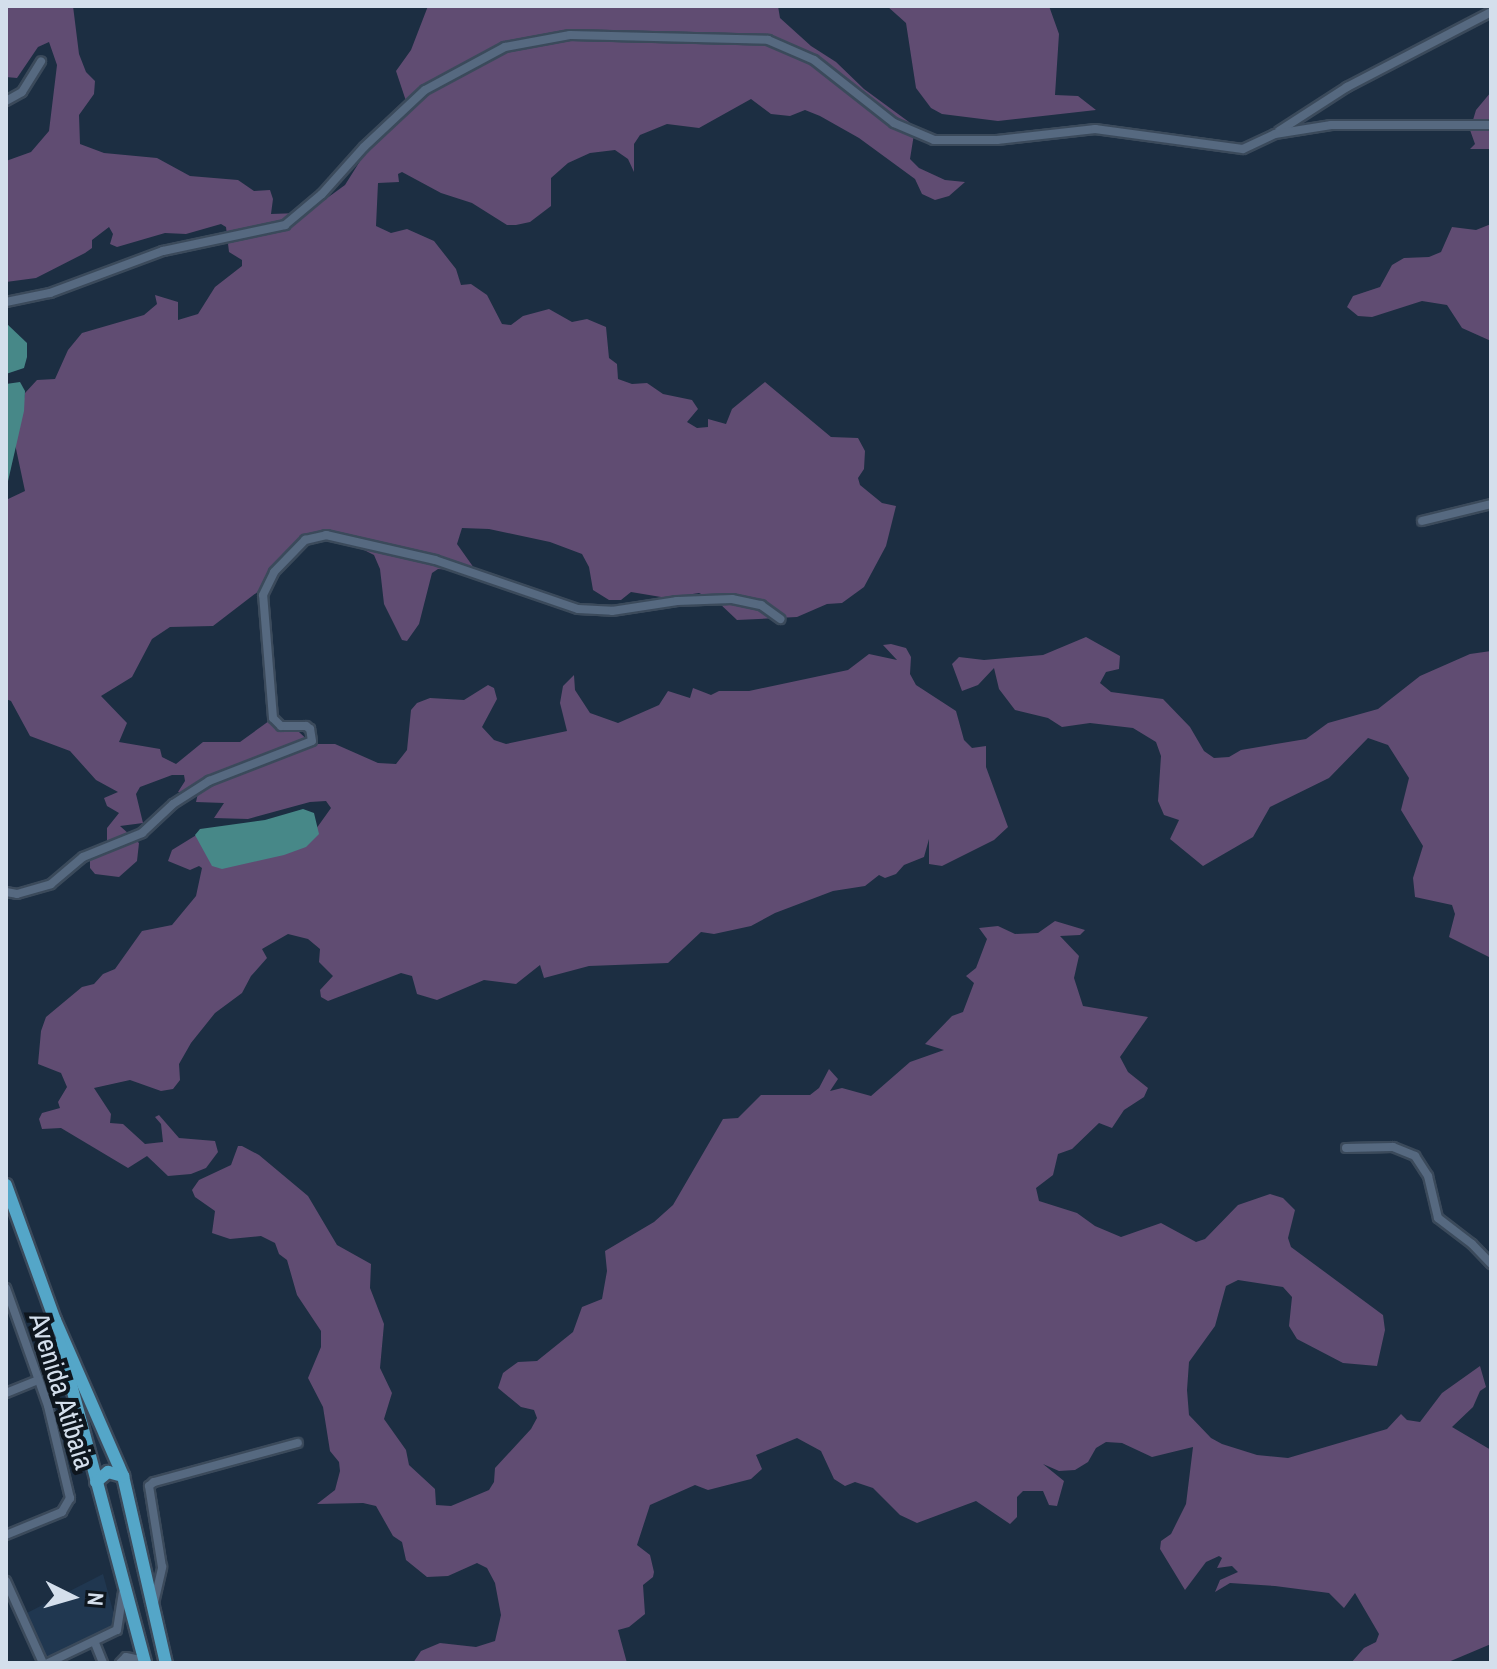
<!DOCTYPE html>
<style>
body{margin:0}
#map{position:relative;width:1497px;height:1669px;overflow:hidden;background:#1c2e42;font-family:"Archivo Narrow",sans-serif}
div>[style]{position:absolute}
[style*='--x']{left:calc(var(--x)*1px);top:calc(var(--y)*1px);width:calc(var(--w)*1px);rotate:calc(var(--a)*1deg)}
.built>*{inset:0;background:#203750}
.forest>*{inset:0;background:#604c72}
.water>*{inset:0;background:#478888}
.roads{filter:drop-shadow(2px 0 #3b4a5b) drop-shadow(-2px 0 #3b4a5b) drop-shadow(0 2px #3b4a5b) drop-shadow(0 -2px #3b4a5b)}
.minor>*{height:8px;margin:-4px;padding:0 4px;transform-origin:4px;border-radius:4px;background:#566980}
.primary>*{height:12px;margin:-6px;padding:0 6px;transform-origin:6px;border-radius:6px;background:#54a6c8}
span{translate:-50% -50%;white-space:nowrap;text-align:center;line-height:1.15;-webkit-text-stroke:8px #0e161e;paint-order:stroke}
.street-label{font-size:28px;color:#d4dfec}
.frame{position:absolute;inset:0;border:8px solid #d4dfec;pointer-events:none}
.north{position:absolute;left:32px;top:1557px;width:80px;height:80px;-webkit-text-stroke:6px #0e161e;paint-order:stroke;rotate:95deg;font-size:22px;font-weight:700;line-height:32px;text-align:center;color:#d4dfec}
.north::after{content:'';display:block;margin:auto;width:28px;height:36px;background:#d4dfec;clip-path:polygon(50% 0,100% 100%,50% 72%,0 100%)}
</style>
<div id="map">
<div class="built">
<div style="clip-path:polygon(103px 1574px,116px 1622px,106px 1632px,46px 1658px,27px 1613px)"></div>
</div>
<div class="forest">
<div style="clip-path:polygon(6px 6px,73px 6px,79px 54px,86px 72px,95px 81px,94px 94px,79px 115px,80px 144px,104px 153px,157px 158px,190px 176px,238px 180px,254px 191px,270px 190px,273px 199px,271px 214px,299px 213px,312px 209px,345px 185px,372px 142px,406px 101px,396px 71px,411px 50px,428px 6px,778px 6px,780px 18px,811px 46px,836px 62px,864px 89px,909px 122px,914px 134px,910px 159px,919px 168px,945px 180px,965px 182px,949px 196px,935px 200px,922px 194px,915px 179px,859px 138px,820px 116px,805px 110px,790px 116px,771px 114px,751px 99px,699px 128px,667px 124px,640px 135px,634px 144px,634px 172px,628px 159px,615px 150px,590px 153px,568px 163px,551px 178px,551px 206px,530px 222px,516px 225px,507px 225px,472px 203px,441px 193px,402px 172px,398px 174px,399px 182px,378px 183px,376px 226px,391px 233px,407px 229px,434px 241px,456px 269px,461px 285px,471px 284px,487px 295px,502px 324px,511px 325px,523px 316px,549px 309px,572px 322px,587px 319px,606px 327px,609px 358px,617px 364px,618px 379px,632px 384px,647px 383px,663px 394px,692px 400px,698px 409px,687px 422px,697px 428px,708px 427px,708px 419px,726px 424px,732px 409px,765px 382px,831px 437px,858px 438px,865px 451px,864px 469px,858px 478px,860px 485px,882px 503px,896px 506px,886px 546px,864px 587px,842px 603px,827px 604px,797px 617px,737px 620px,718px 602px,699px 593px,667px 598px,631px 592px,621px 600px,609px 600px,593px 590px,589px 567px,582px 554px,550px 542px,489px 529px,462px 528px,457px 544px,474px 568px,466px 571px,438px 569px,432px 573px,419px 624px,407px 641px,402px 640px,384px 604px,380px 569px,374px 555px,350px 543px,310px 535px,264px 587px,213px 626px,170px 627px,152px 639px,132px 677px,101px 696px,127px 723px,119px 742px,160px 749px,162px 757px,176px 764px,203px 742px,240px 742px,269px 721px,299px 732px,312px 744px,335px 744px,378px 763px,396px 764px,407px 750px,411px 710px,417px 703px,430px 698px,464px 700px,488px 685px,494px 688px,497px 699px,482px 727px,494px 740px,506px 744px,567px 731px,560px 703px,563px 686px,574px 675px,575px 690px,590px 713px,618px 723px,659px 705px,668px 691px,690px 698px,693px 688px,711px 695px,719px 691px,749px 691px,848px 670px,869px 654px,897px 660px,883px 645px,891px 644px,906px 648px,911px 657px,910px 674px,916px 685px,956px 711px,964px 740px,972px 748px,986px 746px,986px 767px,1008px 827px,994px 840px,942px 866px,929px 864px,929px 839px,924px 857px,904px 865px,896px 874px,885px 878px,879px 875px,865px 886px,833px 891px,775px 913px,751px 926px,714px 934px,701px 932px,668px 963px,589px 966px,544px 978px,540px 965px,516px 984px,484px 980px,437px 1000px,417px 994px,412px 976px,401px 973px,328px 1001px,321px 997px,320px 990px,333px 976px,319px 962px,320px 949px,308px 939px,288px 934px,262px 949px,267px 958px,251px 976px,242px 993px,215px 1013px,191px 1043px,179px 1064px,180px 1080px,173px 1089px,161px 1091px,130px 1080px,94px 1088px,111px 1114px,110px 1123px,123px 1124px,145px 1144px,163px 1142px,161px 1124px,155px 1117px,159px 1115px,179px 1138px,215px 1141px,218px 1152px,206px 1168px,191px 1174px,168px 1176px,147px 1156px,128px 1168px,61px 1128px,42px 1129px,39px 1119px,42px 1113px,60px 1108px,58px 1102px,67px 1087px,61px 1073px,38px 1064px,41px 1031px,46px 1017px,82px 987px,94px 984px,103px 974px,115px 969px,142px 931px,172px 925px,196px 896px,202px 868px,199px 866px,190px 870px,168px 861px,172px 850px,198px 834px,316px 829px,331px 808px,326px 801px,310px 802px,248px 819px,214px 818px,224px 803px,196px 802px,198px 793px,178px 792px,185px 781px,184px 775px,172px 775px,140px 787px,136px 794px,143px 823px,120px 826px,139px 843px,137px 861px,119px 877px,95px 874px,90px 868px,90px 856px,107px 842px,107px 828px,119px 813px,107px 806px,104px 798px,118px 792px,96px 780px,70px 751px,30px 736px,11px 701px,6px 699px,6px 500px,25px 491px,12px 430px,22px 409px,25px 393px,37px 380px,55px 379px,68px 350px,82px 333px,144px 315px,157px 304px,155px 295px,178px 302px,178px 320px,198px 314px,215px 287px,242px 266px,242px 260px,229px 252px,226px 227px,221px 224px,186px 234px,165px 233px,117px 247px,110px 244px,113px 234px,109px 227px,92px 240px,92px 248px,85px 253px,36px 278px,6px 282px,6px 161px,31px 152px,49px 131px,57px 65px,49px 42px,38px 47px,17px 78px,6px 77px)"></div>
<div style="clip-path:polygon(887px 6px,1049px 6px,1059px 34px,1055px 95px,1078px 96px,1096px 110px,998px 121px,942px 114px,931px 108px,916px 88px,906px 23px)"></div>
<div style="clip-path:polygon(1491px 92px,1491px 149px,1470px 149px,1475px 144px,1470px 130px,1476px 110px)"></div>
<div style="clip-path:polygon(1491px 224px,1491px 341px,1462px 328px,1447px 305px,1422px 301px,1372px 317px,1358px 316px,1347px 307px,1353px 296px,1380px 287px,1392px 265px,1404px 258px,1429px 257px,1441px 252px,1452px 227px,1476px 230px)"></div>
<div style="clip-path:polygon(1086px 637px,1120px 656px,1119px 669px,1106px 672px,1100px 683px,1111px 692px,1163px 699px,1190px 727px,1204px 751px,1214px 758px,1229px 757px,1241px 750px,1306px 739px,1328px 723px,1378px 709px,1420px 676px,1470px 654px,1491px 651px,1491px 958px,1449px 937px,1455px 914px,1452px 905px,1415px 897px,1413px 878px,1423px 846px,1401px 810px,1409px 778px,1388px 745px,1368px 738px,1329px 778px,1270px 807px,1253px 837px,1203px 866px,1170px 839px,1179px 820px,1164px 815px,1158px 801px,1161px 756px,1156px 742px,1133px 728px,1090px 723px,1062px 727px,1048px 718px,1015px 710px,999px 689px,994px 668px,978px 685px,962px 691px,952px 664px,959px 657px,984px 660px,1043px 655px)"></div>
<div style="clip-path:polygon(1055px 921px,1085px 930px,1080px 935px,1060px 936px,1079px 956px,1074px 978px,1083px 1006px,1148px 1017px,1120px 1057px,1128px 1072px,1148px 1088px,1144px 1097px,1124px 1110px,1112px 1128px,1099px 1123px,1072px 1149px,1058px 1154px,1053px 1175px,1036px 1188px,1039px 1201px,1077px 1213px,1095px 1226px,1121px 1237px,1161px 1223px,1196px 1242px,1205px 1239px,1238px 1205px,1270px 1194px,1283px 1198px,1295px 1210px,1288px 1238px,1291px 1247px,1383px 1315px,1385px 1330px,1377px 1366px,1343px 1363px,1297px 1339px,1289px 1326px,1292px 1297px,1283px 1287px,1238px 1280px,1226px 1286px,1215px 1326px,1189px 1362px,1187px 1390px,1189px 1415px,1211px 1438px,1222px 1444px,1257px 1455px,1288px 1458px,1387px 1429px,1401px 1414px,1407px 1420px,1420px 1422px,1442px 1393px,1480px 1366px,1486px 1387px,1480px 1391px,1473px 1407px,1452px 1427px,1491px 1450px,1491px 1644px,1446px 1663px,1351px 1663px,1364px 1648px,1376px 1642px,1379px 1634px,1355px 1593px,1344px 1608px,1329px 1593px,1275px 1586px,1230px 1583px,1215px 1592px,1220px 1580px,1238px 1572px,1232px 1566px,1217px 1568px,1222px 1558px,1219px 1556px,1206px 1562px,1185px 1590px,1160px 1549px,1161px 1541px,1171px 1534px,1186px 1504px,1193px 1447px,1152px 1457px,1122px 1443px,1106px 1442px,1096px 1448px,1088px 1462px,1075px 1470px,1059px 1471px,1043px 1464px,1064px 1481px,1057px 1506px,1049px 1505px,1043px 1491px,1023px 1491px,1017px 1497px,1017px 1517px,1010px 1524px,976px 1501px,917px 1523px,900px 1515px,873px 1488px,855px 1482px,845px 1486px,834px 1479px,821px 1451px,797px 1438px,756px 1455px,762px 1469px,751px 1479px,708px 1490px,695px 1485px,650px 1505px,637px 1545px,650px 1555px,654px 1572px,653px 1577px,643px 1585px,645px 1614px,629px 1627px,618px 1630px,627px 1663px,413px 1663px,421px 1651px,440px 1643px,476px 1647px,495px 1641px,501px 1615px,495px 1583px,487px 1568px,477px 1563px,448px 1576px,427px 1577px,406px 1560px,402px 1542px,393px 1536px,376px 1506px,363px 1503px,317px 1504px,335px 1490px,340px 1471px,339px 1462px,330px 1451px,323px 1407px,308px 1378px,321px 1347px,321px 1331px,297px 1295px,287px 1260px,279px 1254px,275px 1243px,261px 1236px,230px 1239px,212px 1233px,215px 1211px,195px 1197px,192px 1190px,199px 1180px,231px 1165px,238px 1146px,242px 1146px,259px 1155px,308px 1196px,337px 1245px,371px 1264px,370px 1288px,384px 1324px,380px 1368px,392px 1393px,384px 1419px,406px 1450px,409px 1465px,435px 1489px,436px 1505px,451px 1506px,489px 1490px,494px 1482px,495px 1468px,531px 1429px,537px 1418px,534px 1410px,521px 1407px,498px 1388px,503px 1373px,518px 1362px,537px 1361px,573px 1332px,582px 1307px,602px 1299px,607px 1271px,605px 1251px,654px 1222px,673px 1205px,723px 1119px,738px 1118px,761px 1095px,810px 1095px,819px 1088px,829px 1069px,838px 1079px,830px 1091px,842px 1088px,871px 1096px,910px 1062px,944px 1050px,925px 1044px,952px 1016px,963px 1012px,974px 983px,966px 976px,976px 968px,987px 939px,979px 928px,998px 926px,1015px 934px,1038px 933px)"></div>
</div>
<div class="water">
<div style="clip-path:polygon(6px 323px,27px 343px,27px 357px,24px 368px,6px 374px)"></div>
<div style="clip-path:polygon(20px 382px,25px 391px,24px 411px,6px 490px,6px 384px)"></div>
<div style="clip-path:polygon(303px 809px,314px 813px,319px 834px,306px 847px,284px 855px,222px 869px,212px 866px,195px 835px,200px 829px,265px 820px)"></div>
</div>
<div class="roads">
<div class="minor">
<div style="--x:6;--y:101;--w:18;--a:-29"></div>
<div style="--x:22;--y:92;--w:36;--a:-58"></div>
<div style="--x:1279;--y:131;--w:81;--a:-32.9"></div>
<div style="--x:1347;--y:87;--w:162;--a:-27.5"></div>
<div style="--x:6;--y:302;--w:45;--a:-11.6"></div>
<div style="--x:50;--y:293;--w:121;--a:-20.4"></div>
<div style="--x:163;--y:251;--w:125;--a:-12"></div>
<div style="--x:285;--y:225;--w:48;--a:-40"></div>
<div style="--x:322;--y:194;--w:63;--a:-48.2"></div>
<div style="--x:364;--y:147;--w:83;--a:-43.1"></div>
<div style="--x:425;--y:90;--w:91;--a:-28.3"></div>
<div style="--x:505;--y:47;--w:66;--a:-10.5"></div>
<div style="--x:570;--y:35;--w:198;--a:1.4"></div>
<div style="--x:768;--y:40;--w:50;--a:23.5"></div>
<div style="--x:814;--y:60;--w:102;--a:38.2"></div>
<div style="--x:894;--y:123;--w:43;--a:23"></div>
<div style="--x:934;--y:140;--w:63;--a:0"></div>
<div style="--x:997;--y:140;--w:99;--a:-6.4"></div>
<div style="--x:1095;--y:129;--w:149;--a:7.7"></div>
<div style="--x:1243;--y:149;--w:35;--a:-25"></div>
<div style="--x:1275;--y:134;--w:57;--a:-9.1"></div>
<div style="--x:1331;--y:125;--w:160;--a:0"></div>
<div style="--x:1422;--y:521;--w:71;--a:-13.8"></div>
<div style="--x:6;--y:892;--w:11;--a:10"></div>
<div style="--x:17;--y:894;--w:35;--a:-16"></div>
<div style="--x:51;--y:884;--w:42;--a:-40.2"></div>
<div style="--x:83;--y:857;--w:64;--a:-22.1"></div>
<div style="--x:142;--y:833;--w:42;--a:-43.1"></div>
<div style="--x:173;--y:804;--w:43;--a:-32.6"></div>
<div style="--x:209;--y:781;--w:110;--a:-21.2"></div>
<div style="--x:312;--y:741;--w:12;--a:-99"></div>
<div style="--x:310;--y:729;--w:5;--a:-143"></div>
<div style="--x:306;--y:726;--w:25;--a:180"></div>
<div style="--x:281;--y:726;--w:11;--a:-135"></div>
<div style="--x:273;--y:718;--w:123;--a:-94.6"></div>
<div style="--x:263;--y:595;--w:25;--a:-64"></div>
<div style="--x:274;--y:572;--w:45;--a:-45.9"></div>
<div style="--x:305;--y:540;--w:22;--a:-13"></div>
<div style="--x:326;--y:535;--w:112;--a:12.9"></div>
<div style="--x:435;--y:560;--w:151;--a:18.9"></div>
<div style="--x:578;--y:609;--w:34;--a:3"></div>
<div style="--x:612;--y:611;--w:66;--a:-8.7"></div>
<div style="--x:677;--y:601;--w:55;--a:-2.1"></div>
<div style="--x:732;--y:599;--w:30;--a:12"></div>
<div style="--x:761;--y:605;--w:24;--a:36"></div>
<div style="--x:1346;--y:1148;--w:47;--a:-1.2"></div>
<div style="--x:1393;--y:1147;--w:24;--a:22"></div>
<div style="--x:1415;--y:1156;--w:24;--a:57"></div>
<div style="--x:1428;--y:1176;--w:43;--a:76.6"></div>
<div style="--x:1438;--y:1218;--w:43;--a:37.4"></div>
<div style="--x:1472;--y:1244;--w:28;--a:46"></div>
<div style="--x:6;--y:1288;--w:125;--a:70.4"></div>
<div style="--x:48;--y:1406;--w:95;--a:76.6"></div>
<div style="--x:70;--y:1498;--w:16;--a:120"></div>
<div style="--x:62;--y:1512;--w:61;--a:157.7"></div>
<div style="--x:6;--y:1393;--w:35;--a:-22"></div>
<div style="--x:6;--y:1581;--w:90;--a:65.7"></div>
<div style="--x:154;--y:1603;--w:37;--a:-77"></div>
<div style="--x:162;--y:1567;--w:82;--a:-99.1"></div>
<div style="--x:149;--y:1486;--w:6;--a:-39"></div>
<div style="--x:154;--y:1482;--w:149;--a:-15.2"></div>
<div style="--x:95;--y:1643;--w:22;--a:68"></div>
<div style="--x:48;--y:1663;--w:76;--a:-25.6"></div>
<div style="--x:117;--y:1630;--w:37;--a:-81"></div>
<div style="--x:120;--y:1663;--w:8;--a:-45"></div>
<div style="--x:126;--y:1657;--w:19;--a:12"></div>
</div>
<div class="primary">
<div style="--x:6;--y:1185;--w:144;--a:70.1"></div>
<div style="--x:55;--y:1320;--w:170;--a:66.4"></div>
<div style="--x:123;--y:1476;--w:192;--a:77.1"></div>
<div style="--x:60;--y:1343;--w:331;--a:75.1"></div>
<div style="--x:96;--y:1482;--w:16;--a:-40"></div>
<div style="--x:108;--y:1472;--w:16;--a:15"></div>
</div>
</div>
<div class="street-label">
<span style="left:62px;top:1391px;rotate:73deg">Avenida Atibaia</span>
</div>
<div class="frame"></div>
<div class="north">N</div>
</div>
